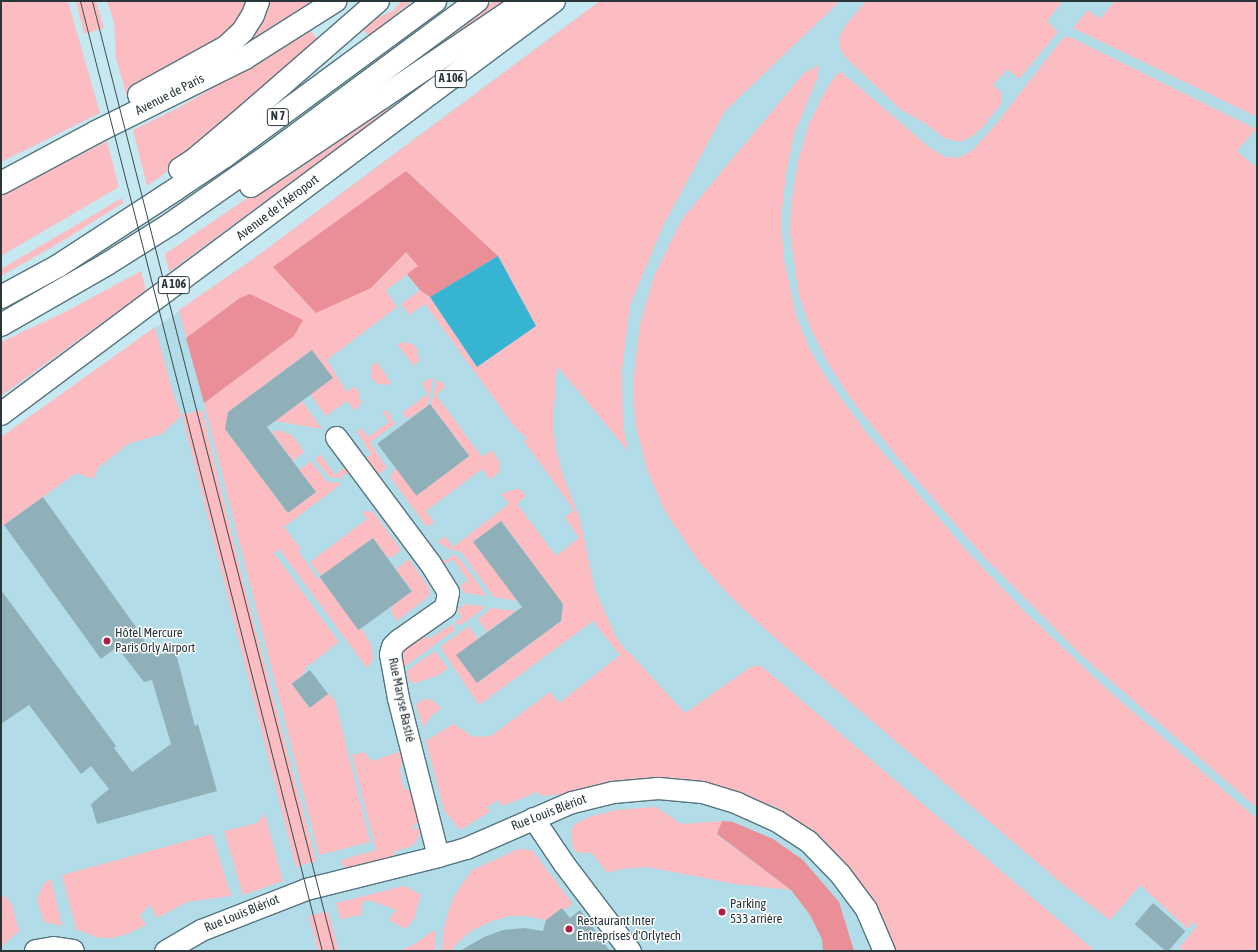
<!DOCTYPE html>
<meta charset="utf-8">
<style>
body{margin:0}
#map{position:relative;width:1258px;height:952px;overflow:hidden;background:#c6e8f1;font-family:"Asap Condensed",sans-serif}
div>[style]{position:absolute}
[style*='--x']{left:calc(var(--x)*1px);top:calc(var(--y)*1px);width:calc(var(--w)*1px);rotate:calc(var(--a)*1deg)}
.built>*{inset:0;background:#b2dde8}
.green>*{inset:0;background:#fcbdc2}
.forest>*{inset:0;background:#ea8e98}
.water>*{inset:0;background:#37b4d1}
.building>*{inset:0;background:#90b0b9;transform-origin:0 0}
.roads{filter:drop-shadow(1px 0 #55747d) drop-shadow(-1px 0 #55747d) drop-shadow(0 1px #55747d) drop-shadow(0 -1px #55747d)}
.street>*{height:21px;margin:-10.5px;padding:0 10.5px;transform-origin:10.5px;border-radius:10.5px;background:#fff}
.secondary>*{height:22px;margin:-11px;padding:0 11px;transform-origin:11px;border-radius:11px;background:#fff}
.highway>*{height:22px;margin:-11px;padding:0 11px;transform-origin:11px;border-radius:11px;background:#fff}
.tram>*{height:1px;margin:-0.5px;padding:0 0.5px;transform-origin:0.5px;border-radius:0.5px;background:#3b4c4f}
.dots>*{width:11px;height:11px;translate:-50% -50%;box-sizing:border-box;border:2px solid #fff;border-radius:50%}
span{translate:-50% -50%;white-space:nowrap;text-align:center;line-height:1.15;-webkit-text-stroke:3px #fff;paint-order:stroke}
.shield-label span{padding:1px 3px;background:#fff;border:1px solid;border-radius:3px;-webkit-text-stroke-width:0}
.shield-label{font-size:12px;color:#29373a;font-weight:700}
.street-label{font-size:13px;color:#29373a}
.poi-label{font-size:13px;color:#29373a}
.left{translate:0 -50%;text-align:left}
.frame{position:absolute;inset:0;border:2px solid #29373a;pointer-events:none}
</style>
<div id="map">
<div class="built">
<div style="clip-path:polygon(697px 1px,1257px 1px,1257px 951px,948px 951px,1013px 881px,928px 809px,771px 778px,911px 951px,1px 951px,1px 437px,253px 259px,586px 11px)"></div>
</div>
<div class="green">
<div style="clip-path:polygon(1px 1px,68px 1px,100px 113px,1px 162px)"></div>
<div style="clip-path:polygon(76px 1px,96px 1px,104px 28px,84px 34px)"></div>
<div style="clip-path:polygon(107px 1px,250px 1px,240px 20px,216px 44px,127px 97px,116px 58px,114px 22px)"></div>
<div style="clip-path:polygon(265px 1px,318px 1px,239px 48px)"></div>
<div style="clip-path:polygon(402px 1px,412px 1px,369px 36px,359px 25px,393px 11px)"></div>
<div style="clip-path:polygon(494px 1px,513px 1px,429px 57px,424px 51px)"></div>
<div style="clip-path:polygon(600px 1px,840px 1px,725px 111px,663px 226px,630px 305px,622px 370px,623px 425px,628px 451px,558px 367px,556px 376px,553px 424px,556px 450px,564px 478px,580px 519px,595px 590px,616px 637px,626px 651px,627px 650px,685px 713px,752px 666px,760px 666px,765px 669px,1095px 951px,894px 951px,871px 899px,849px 869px,777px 807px,692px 780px,598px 785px,569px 794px,541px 796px,538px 792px,502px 806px,499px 800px,488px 806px,489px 812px,462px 829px,459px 829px,444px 810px,426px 741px,453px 724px,474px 737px,491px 736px,550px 692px,559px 703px,620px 655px,593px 621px,479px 705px,442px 650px,441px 646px,469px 626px,478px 639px,458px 657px,476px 681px,479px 682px,561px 621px,563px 605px,503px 522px,500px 522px,475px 540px,475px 543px,517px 601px,494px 597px,461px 552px,449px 549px,438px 542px,445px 536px,453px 547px,509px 504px,501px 494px,515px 489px,521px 490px,526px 496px,517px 504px,556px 556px,579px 538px,565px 517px,574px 510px,524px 441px,527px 438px,517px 430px,425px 304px,409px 315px,401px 304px,420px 290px,430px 297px,477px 367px,536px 326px,498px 256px,406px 171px,371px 288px,406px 252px,419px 266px,386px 290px,397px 307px,327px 360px,347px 392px,355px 386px,359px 392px,361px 402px,359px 406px,355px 411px,347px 401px,326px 416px,310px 394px,313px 352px,310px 351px,228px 412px,225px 429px,286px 511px,290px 511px,299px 470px,311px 461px,326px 481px,334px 483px,339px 482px,341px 484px,284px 527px,301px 549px,298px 551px,318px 579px,321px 579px,358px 628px,362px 629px,372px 646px,373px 660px,367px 668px,279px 549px,274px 553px,339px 642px,304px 669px,306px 671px,292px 684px,309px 708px,329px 693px,335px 701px,370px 842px,319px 855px,204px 403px,294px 336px,240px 298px,186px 338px,179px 310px,253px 259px)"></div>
<div style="clip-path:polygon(866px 1px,1063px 1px,1047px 21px,1058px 32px,1019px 79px,1007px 69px,993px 85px,1001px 92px,1001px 104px,982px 128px,971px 137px,960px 142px,944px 138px,926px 124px,900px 109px,845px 57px,840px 48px,839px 38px,845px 26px)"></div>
<div style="clip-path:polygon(1115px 1px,1257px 1px,1257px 117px,1073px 28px,1088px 10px,1100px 19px)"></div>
<div style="clip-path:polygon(311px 31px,319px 41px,190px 155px,147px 186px,133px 130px,178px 108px)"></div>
<div style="clip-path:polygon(1066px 37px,1070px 37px,1256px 129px,1237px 151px,1257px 168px,1257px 808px,1081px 655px,984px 557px,898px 458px,854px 403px,829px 365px,811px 329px,799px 296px,790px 232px,791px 205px,798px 161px,809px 124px,825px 91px,836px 75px,840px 72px,847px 77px,929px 147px,945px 157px,958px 158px,973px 150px,996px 124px,1062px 39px)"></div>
<div style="clip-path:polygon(819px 65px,817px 79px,794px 134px,786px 174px,781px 220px,784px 260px,789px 282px,796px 315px,809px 348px,825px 376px,869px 436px,966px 550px,1022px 609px,1109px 691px,1257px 819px,1257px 951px,1188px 951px,1179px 948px,1197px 926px,1192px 922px,1188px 929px,1140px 885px,1110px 920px,1061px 883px,767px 631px,730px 596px,699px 562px,666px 513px,647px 470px,635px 422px,633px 381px,640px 324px,654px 276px,682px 219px,804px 73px)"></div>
<div style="clip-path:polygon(397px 104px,169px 272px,165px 254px,356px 124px)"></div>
<div style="clip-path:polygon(107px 141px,119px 187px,1px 256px,1px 195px)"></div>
<div style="clip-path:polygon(122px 198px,123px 203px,56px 245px,1px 276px,1px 269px)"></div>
<div style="clip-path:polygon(141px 271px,146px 291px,1px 396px,1px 342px,67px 311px)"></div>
<div style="clip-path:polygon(155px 327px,173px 393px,181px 415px,202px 410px,243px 581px,316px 861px,296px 867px,182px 415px,162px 434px,128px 444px,98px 468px,93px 479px,76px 473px,1px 527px,1px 437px)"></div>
<div style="clip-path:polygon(406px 342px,414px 345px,417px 349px,419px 361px,414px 366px,397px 344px)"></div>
<div style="clip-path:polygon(376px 361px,391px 382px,388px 385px,377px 384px,372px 379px,371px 368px)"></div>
<div style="clip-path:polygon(433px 378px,428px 405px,410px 418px,405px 417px,403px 412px,428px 394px,422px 384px,426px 380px)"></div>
<div style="clip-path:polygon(437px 380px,442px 382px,445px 387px,436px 395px,482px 457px,492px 450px,499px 461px,500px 468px,499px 472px,490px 480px,482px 469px,426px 511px,434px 522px,427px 527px,390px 477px,396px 468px,418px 494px,467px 458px,468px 454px,431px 405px)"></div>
<div style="clip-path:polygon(302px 401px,322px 429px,275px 421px)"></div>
<div style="clip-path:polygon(385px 411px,388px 411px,395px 424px,370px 442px,387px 468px,376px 476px,364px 460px,371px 454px,357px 432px,361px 428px,368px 437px,389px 422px,383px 412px)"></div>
<div style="clip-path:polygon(277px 430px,292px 435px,304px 452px,293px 461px,272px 432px)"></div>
<div style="clip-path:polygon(320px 454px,335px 475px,345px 467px,352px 474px,343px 474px,343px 478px,329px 477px,315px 459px)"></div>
<div style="clip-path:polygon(365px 511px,370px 511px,375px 514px,401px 550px,392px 557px,387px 557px,375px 540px,371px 539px,322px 576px,320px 575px,310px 562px,367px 519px,362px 512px)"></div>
<div style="clip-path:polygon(454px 555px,460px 559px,487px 596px,465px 593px,460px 586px,468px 580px,453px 559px,442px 566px,440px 563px)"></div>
<div style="clip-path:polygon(409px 559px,430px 589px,430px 595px,397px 621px,391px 612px,393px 605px,411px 592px,411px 589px,397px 571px,398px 567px)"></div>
<div style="clip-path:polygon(466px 604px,486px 607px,459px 626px,455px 622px,462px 617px,457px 610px)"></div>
<div style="clip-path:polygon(492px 608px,516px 611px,487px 632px,478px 619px)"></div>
<div style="clip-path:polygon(452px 624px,455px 630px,401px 669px,398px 651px,420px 633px,424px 638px,427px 636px,429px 639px)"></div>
<div style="clip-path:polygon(435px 651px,448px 668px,437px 676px,415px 683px,409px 681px,407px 671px)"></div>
<div style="clip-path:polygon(425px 699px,432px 700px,441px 708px,431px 716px,423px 728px,416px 704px)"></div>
<div style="clip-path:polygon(364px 752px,372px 761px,399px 752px,404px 758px,400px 769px,403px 786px,405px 789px,413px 792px,422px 822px,413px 825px,414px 830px,419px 828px,419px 834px,418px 839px,412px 846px,393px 852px,394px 857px,344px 869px,341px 860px,376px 850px,352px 755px)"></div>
<div style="clip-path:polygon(656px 807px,681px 824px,722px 821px,717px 835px,791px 890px,734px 884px,648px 867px,622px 869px,607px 873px,592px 853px,579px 853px,573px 849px,571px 830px,575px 824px,589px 817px,616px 810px)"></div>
<div style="clip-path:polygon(265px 814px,283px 881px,243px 895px,224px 831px,257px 823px)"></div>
<div style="clip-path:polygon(212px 834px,231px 896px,187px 902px,157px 918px,150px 905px,140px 915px,146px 925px,127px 934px,112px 938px,99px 938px,76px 929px,62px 875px)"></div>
<div style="clip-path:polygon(518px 849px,532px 850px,573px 904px,564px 910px,562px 908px,546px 920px,525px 916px,511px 916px,492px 921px,471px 931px,455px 945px,452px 951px,442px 951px,443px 933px,448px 912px,454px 896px,472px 870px)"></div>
<div style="clip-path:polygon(51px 879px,62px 926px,44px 922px,37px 899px,44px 883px)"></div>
<div style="clip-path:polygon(404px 886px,421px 895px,414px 919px,408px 927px,403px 928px,389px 920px,396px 910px,372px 901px,363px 901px,361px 915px,340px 919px,336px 903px)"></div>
<div style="clip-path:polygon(1px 896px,6px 897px,12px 905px,19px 931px,1px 947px)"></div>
<div style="clip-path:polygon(328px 911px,339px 951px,318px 951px,309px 916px)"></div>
<div style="clip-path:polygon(432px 931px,436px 932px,436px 951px,400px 951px,418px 942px)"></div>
</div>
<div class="forest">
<div style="clip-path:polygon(406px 171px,498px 256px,430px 297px,420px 290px,407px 274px,418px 266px,406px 252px,371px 288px,316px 313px,273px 267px)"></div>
<div style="clip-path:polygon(250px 294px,303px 320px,294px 336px,204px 403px,186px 338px,240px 298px)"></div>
<div style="clip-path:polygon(722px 821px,733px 822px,773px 839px,803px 860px,839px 902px,854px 951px,823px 951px,822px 939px,810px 915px,791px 890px,717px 834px)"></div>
</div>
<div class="water">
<div style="clip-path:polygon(498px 256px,536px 326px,477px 367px,430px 297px)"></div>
</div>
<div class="building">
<div style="clip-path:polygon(312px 350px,333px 378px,267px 427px,316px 492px,288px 513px,225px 429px,228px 412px)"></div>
<div style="left:430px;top:404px;width:65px;height:66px;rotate:53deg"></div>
<div style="clip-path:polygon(43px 497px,136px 627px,135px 628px,149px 647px,152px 647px,154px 656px,175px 650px,195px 726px,198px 724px,217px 791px,97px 824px,91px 804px,109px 789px,91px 766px,81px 774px,29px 705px,1px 724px,1px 590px,116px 746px,114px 748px,132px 772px,171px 744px,152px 680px,144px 682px,117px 647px,101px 659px,4px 525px)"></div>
<div style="clip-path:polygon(501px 521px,563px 604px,561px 621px,477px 683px,456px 655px,522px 607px,473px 542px)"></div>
<div style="left:373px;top:538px;width:66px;height:66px;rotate:54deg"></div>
<div style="left:310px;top:670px;width:30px;height:23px;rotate:53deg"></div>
<div style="left:1153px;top:903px;width:43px;height:28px;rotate:41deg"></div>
<div style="clip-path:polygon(562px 908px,570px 918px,580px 910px,610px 951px,460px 951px,484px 937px,503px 930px,524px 928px,543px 931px,546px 920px)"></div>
</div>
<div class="roads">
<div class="street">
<div style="--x:336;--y:437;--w:157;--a:53.3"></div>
<div style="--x:430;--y:563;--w:34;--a:58"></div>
<div style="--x:448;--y:592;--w:15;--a:101"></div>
<div style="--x:445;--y:607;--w:57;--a:144.9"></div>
<div style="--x:398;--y:640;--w:8;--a:135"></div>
<div style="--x:392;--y:646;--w:8;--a:104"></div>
<div style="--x:390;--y:654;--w:45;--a:79.7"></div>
<div style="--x:398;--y:698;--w:163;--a:75.8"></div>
<div style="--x:533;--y:818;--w:55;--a:56"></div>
<div style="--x:564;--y:864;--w:109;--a:52.8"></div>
<div style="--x:165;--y:951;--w:42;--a:-30.3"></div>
<div style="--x:201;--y:930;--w:113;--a:-21.3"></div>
<div style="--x:306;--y:889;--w:136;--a:-14"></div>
<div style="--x:438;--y:856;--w:29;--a:-16"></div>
<div style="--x:466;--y:848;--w:116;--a:-23.5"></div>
<div style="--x:572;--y:802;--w:42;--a:-13.7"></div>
<div style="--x:613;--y:792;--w:45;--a:-5.1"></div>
<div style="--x:658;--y:788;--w:44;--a:5.2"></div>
<div style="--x:702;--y:792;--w:37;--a:17"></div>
<div style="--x:737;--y:803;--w:44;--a:24.2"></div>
<div style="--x:777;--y:821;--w:37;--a:33"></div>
<div style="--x:808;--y:841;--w:46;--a:45.9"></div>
<div style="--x:840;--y:874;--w:44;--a:53.4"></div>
<div style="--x:866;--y:909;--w:46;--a:66.8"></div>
</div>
<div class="secondary">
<div style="--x:36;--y:951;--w:18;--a:-9"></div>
<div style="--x:54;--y:948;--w:19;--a:9"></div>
</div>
<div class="highway">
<div style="--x:139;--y:95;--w:99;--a:-28.9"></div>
<div style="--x:226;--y:47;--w:23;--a:-43"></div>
<div style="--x:243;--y:31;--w:19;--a:-58"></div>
<div style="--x:253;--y:15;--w:15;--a:-70"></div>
<div style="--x:180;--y:169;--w:17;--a:-33"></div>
<div style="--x:194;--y:160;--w:59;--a:-40.2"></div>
<div style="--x:239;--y:122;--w:184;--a:-41"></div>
<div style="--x:1;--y:183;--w:108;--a:-28.2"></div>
<div style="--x:96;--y:132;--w:166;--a:-26.4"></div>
<div style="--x:245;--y:58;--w:107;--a:-32.3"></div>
<div style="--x:251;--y:186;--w:331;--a:-34"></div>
<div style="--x:1;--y:297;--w:65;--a:-28.5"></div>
<div style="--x:58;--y:266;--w:141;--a:-33.1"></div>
<div style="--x:176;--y:189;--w:59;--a:-34"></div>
<div style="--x:225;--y:156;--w:261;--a:-36.4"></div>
<div style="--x:1;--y:325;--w:122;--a:-29.9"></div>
<div style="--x:107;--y:264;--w:77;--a:-32.2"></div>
<div style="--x:172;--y:223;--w:118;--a:-35"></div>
<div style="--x:269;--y:155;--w:259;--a:-36.5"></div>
<div style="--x:1;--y:414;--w:690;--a:-36.75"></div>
</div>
</div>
<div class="tram">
<div style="--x:80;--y:1;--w:980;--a:75.71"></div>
<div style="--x:92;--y:1;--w:980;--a:75.71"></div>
</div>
<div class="dots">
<div style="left:107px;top:641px;background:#af1c43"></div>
<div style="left:722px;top:912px;background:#af1c43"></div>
<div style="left:569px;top:929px;background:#af1c43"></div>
</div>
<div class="shield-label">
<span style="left:451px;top:79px">A 106</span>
<span style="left:278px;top:117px">N 7</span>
<span style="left:174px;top:285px">A 106</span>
</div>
<div class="street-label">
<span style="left:170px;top:95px;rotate:-27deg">Avenue de Paris</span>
<span style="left:278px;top:208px;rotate:-37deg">Avenue de l'Aéroport</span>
<span style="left:401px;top:700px;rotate:78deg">Rue Maryse Bastié</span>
<span style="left:549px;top:813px;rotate:-21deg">Rue Louis Blériot</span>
<span style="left:242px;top:914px;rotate:-22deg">Rue Louis Blériot</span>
</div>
<div class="poi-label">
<span class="left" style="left:115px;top:641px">Hôtel Mercure<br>Paris Orly Airport</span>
<span class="left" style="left:730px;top:912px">Parking<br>533 arrière</span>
<span class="left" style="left:577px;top:929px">Restaurant Inter<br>Entreprises d'Orlytech</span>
</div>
<div class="frame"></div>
</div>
